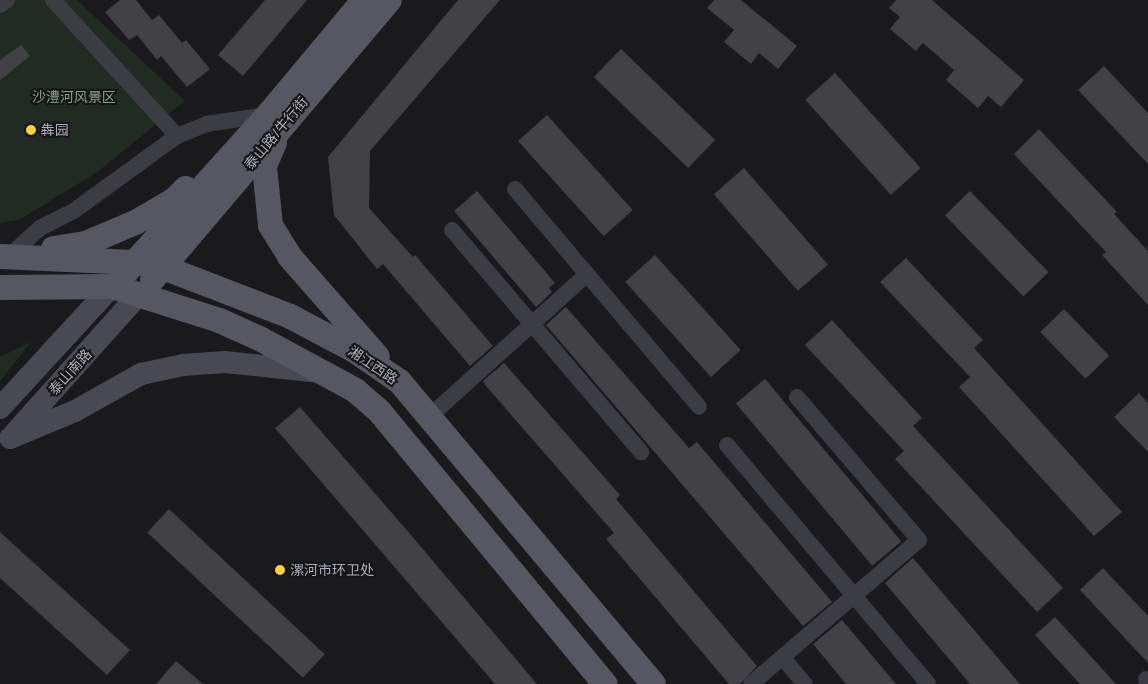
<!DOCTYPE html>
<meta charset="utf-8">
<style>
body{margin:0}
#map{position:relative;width:1148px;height:684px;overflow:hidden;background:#1a191c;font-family:Manrope,"Noto Sans SC",sans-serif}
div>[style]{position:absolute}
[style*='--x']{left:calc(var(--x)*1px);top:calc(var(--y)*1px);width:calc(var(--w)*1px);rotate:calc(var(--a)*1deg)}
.green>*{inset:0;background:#212a23}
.building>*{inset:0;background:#414146;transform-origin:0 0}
.street>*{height:16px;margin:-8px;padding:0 8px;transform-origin:8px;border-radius:8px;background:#3c3c43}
.secondary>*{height:22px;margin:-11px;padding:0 11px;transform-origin:11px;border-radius:11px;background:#484951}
.primary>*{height:25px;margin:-12.5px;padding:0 12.5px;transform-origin:12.5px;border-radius:12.5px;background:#565760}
.dots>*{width:14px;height:14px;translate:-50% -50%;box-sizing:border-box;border:2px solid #151417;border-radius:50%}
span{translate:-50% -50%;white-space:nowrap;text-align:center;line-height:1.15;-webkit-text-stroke:4px #151417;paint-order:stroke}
.park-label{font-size:14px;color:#81a889}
.poi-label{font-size:14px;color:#abaebc}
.left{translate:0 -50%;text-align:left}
.street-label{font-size:14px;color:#abaebc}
</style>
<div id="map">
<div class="green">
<div style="clip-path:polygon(0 0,77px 0,185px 101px,96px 173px,19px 220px,0 223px)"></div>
<div style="clip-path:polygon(31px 342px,0 381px,0 357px)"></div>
</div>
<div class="building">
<div style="clip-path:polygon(120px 0,136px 0,152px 20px,159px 15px,182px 43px,186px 40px,210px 69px,187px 87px,161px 56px,157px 60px,137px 35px,129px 40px,105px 12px)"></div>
<div style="clip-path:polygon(265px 0,307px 0,243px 76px,218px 55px)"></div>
<div style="clip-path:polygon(458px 0,500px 0,370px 151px,369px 208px,413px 257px,415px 255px,493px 346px,470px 366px,383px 264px,377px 269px,334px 215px,328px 157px)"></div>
<div style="clip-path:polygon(714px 0,741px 0,797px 46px,778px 69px,759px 53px,751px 64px,724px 42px,734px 30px,707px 8px)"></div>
<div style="clip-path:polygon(896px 0,932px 0,1024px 80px,1001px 107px,988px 96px,978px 108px,946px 80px,954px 70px,923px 43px,916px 51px,890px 29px,900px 17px,889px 8px)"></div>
<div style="clip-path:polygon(21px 45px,30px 56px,0 80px,0 60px)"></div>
<div style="left:621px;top:49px;width:131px;height:39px;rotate:44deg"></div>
<div style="clip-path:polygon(1104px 66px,1148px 113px,1148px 164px,1078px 90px)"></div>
<div style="left:835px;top:73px;width:128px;height:40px;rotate:48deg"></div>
<div style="left:547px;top:115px;width:128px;height:39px;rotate:48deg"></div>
<div style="clip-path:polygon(1039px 129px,1117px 212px,1114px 214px,1148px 251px,1148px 305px,1102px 255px,1106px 252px,1014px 154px)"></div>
<div style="left:744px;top:168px;width:128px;height:40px;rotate:49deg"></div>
<div style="clip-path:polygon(477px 191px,555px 283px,549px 288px,552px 292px,536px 307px,454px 211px)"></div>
<div style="left:970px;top:191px;width:113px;height:35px;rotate:46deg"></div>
<div style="left:655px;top:255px;width:128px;height:40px;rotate:48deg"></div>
<div style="clip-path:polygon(906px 258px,983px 340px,974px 348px,1122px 512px,1094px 536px,959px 387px,970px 377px,880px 282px)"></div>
<div style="clip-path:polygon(566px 307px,689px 448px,697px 442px,832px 602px,803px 626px,546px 325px)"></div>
<div style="left:1064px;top:309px;width:65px;height:33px;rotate:46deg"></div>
<div style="clip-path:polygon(832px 320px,922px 418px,913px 426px,1063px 588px,1037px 612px,895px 459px,904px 451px,805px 345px)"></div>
<div style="clip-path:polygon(504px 363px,620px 495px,616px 499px,757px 666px,740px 684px,729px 684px,606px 539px,614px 533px,486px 386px,483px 381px)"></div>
<div style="left:765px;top:379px;width:212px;height:38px;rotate:50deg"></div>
<div style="clip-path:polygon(1139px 393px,1148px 403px,1148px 452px,1114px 417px)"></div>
<div style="clip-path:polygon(300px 407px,405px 528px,537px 684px,495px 684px,275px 428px)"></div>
<div style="left:169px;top:509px;width:213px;height:32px;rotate:43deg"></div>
<div style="clip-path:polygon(0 532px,130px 650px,107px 675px,0 578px)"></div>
<div style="clip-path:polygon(913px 558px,1020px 684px,970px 684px,885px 583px)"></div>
<div style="clip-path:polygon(1103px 568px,1148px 616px,1148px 663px,1080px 590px)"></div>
<div style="clip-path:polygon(1055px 617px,1116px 684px,1080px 684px,1035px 635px)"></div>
<div style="clip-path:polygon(842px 620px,896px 684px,846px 684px,813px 644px)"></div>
<div style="clip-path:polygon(176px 661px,203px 684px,156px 684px)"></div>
</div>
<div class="street">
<div style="--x:53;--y:0;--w:184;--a:47.6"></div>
<div style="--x:0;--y:5;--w:9;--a:-36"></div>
<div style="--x:515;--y:189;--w:285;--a:49.8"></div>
<div style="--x:452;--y:230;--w:292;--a:49.6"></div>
<div style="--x:9;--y:256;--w:42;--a:-42.1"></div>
<div style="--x:40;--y:228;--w:39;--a:-27"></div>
<div style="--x:75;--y:210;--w:126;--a:-36"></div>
<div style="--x:177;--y:136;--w:31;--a:-22"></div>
<div style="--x:206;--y:124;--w:62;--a:-8.4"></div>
<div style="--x:429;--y:417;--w:212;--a:-42.1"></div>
<div style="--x:727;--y:445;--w:312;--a:49.9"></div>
<div style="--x:783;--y:658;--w:34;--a:50"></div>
<div style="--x:1146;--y:679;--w:3;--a:45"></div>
<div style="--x:751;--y:684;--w:221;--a:-40.6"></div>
<div style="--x:919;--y:540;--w:188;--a:-130.5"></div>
</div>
<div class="secondary">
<div style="--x:0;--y:408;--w:166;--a:-47.4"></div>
<div style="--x:14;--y:434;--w:188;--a:-48.2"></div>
<div style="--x:10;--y:438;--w:70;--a:-22.6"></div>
<div style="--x:75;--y:411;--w:76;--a:-29.3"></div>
<div style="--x:141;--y:374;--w:43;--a:-12.1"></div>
<div style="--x:183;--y:365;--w:42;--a:-4.1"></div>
<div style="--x:225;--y:362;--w:96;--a:6"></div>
</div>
<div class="primary">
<div style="--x:274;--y:142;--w:26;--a:113"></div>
<div style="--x:264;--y:166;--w:59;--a:84.2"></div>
<div style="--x:270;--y:225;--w:36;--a:58"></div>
<div style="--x:289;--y:256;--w:133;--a:48.7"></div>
<div style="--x:53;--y:248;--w:32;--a:-9"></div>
<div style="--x:85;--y:243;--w:54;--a:-22.8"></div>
<div style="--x:135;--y:222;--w:44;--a:-30.1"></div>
<div style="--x:173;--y:200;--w:17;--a:-45"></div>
<div style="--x:0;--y:256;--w:134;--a:2.6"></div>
<div style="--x:134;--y:262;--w:29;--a:10"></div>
<div style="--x:163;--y:267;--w:136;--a:21.1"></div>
<div style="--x:290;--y:316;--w:72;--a:28"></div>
<div style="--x:354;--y:350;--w:55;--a:34.6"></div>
<div style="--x:399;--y:381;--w:395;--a:50"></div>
<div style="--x:126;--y:271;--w:210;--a:-47.9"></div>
<div style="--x:267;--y:115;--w:150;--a:-50.1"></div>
<div style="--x:152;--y:279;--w:366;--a:-49.7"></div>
<div style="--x:0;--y:287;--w:112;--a:-0.5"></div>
<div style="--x:112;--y:286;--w:112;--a:17.6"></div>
<div style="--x:219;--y:320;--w:44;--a:24.2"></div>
<div style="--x:259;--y:338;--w:109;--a:28.4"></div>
<div style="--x:355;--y:390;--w:32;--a:41"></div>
<div style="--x:379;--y:411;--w:354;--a:50.4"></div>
</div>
<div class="dots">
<div style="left:31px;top:130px;background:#fed62f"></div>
<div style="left:280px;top:570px;background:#fed62f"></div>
</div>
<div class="park-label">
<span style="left:74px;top:97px">沙澧河风景区</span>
</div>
<div class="poi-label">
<span class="left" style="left:41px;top:130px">犇园</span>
<span class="left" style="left:290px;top:570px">漯河市环卫处</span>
</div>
<div class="street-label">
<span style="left:276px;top:133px;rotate:-50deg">泰山路/牛行街</span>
<span style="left:373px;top:365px;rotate:34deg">湘江西路</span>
<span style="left:70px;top:372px;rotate:-48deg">泰山南路</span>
</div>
</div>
